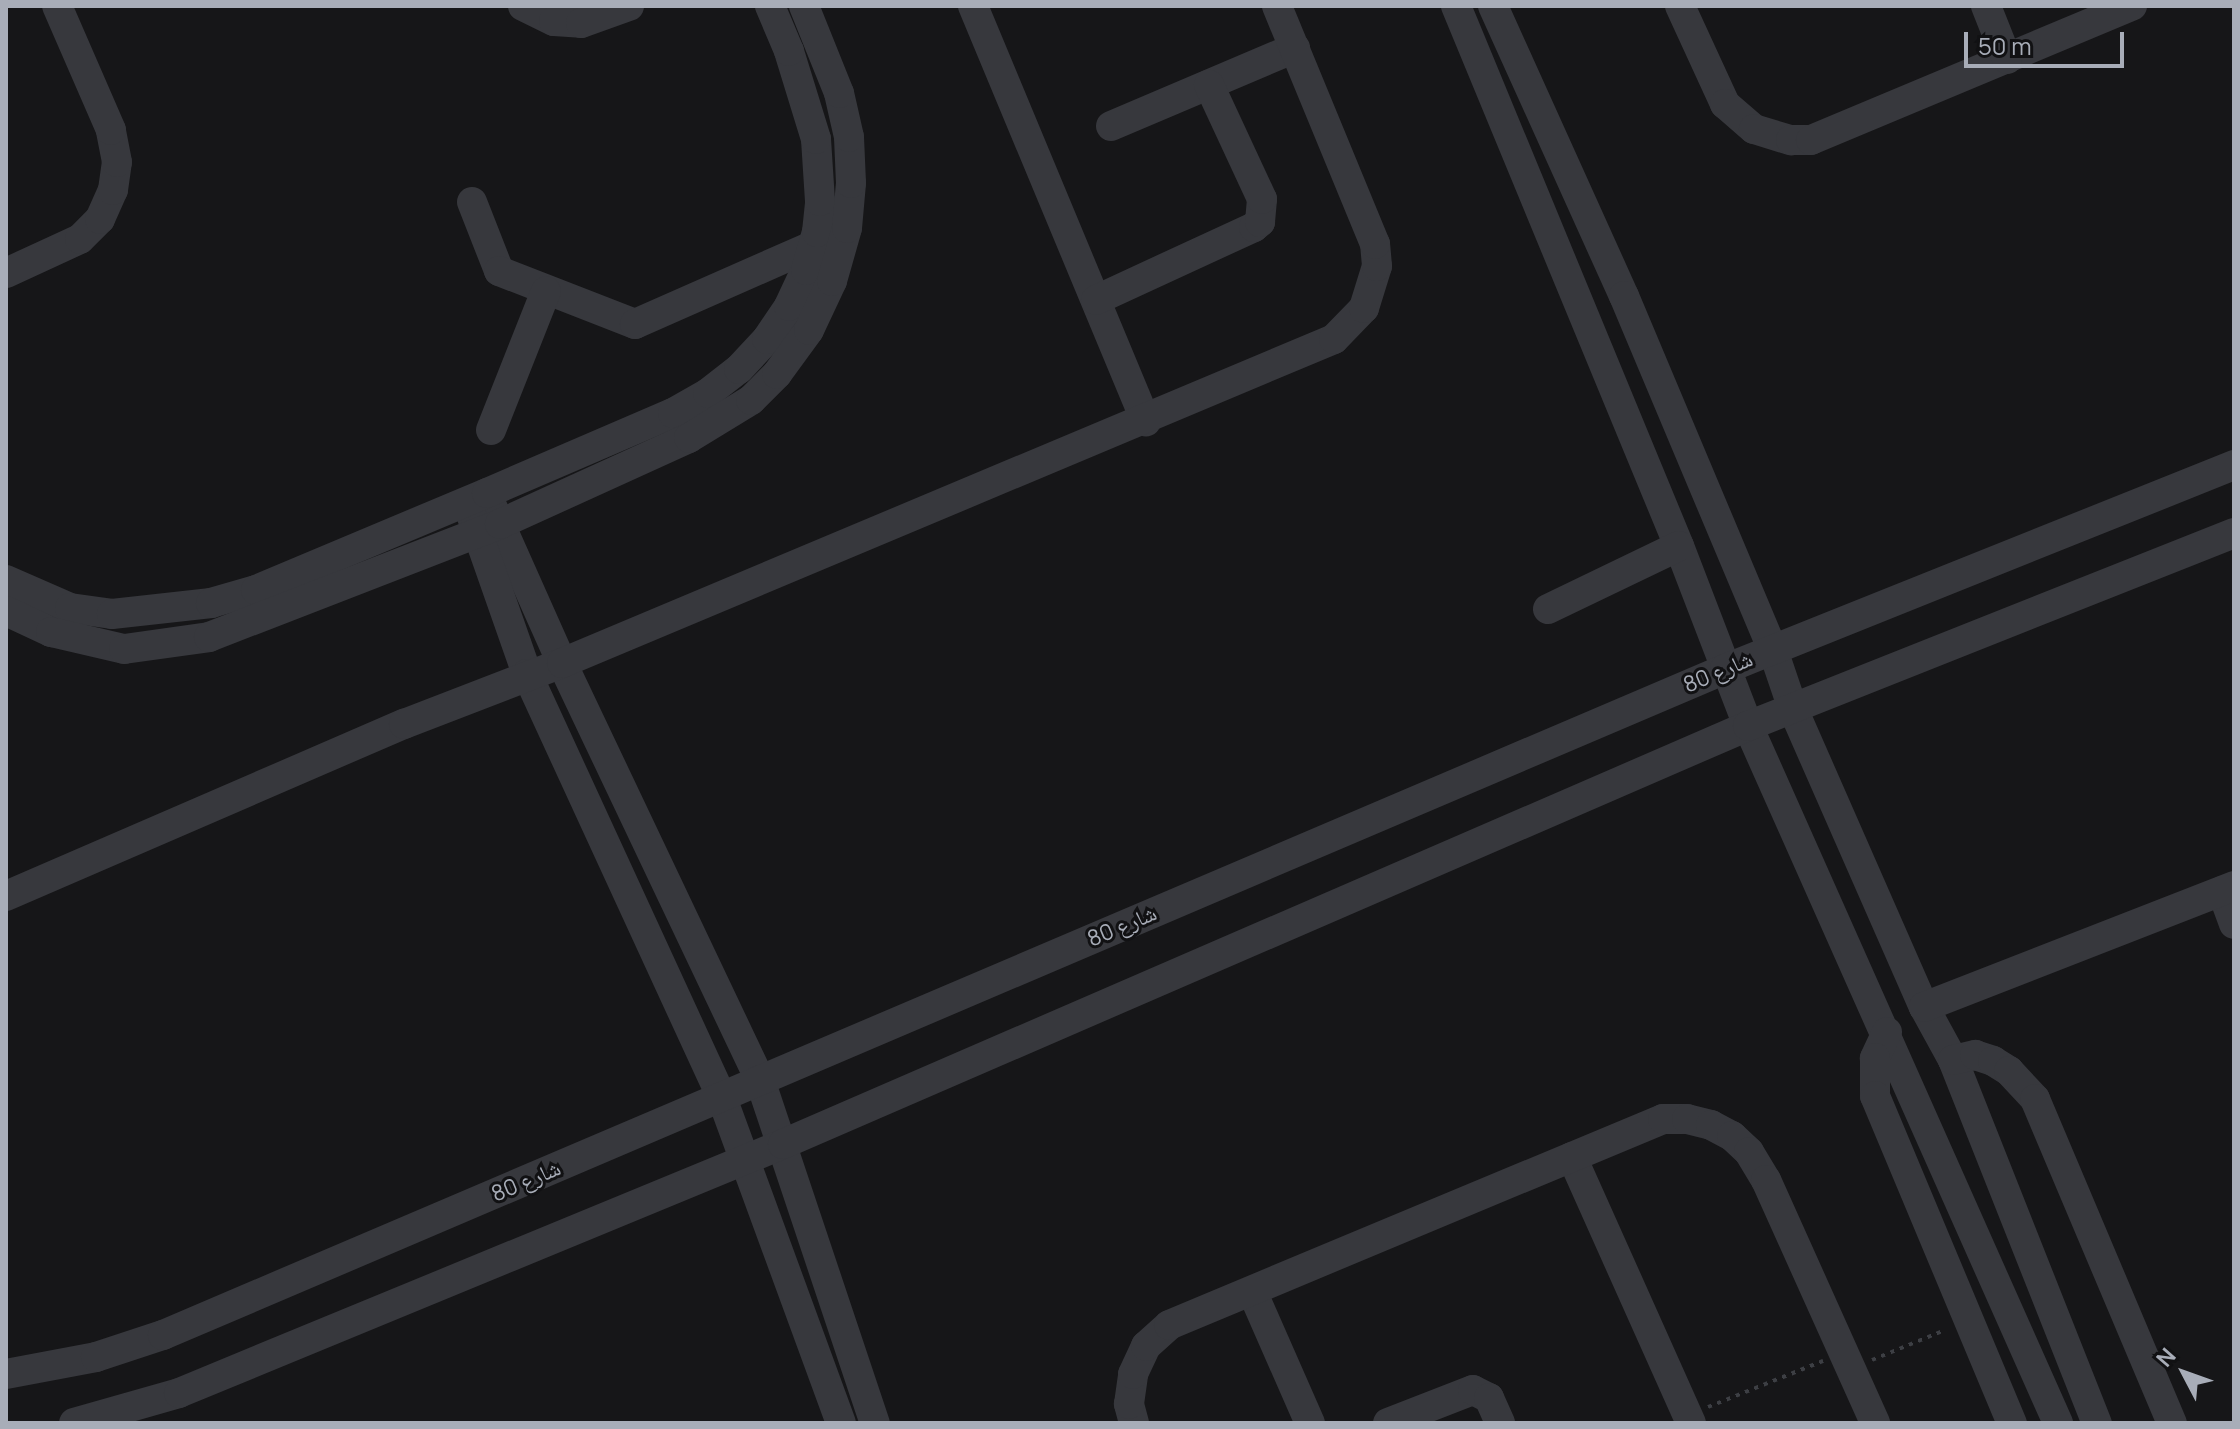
<!DOCTYPE html>
<meta charset="utf-8">
<style>
body{margin:0}
#map{position:relative;width:2240px;height:1429px;overflow:hidden;background:#161618;font-family:Manrope,"Noto Naskh Arabic",sans-serif}
div>[style]{position:absolute}
[style*='--x']{left:calc(var(--x)*1px);top:calc(var(--y)*1px);width:calc(var(--w)*1px);rotate:calc(var(--a)*1deg)}
.path>*{height:4px;margin-top:-2px;transform-origin:0;background:repeating-linear-gradient(90deg,#3d3f44 0 4px,transparent 0 10px)}
.minor>*{height:30px;margin:-15px;padding:0 15px;transform-origin:15px;border-radius:15px;background:#37383d}
span{translate:-50% -50%;white-space:nowrap;text-align:center;line-height:1.15;-webkit-text-stroke:6px #111113;paint-order:stroke}
.street-label{font-size:22px;color:#a8adb8}
.frame{position:absolute;inset:0;border:8px solid #a8adb8;pointer-events:none}
.north{position:absolute;left:2144px;top:1333px;width:80px;height:80px;-webkit-text-stroke:6px #111113;paint-order:stroke;rotate:311deg;font-size:22px;font-weight:700;line-height:32px;text-align:center;color:#a8adb8}
.north::after{content:'';display:block;margin:auto;width:28px;height:36px;background:#a8adb8;clip-path:polygon(50% 0,100% 100%,50% 72%,0 100%)}
.scale{position:absolute;left:1964px;top:32px;width:160px;height:36px;box-sizing:border-box;border:4px solid #a8adb8;border-top:0;padding-left:10px;font-size:24px;line-height:28px;white-space:nowrap;color:#a8adb8;-webkit-text-stroke:6px #111113;paint-order:stroke}
</style>
<div id="map">
<div class="path">
<div style="--x:1872;--y:1360;--w:79;--a:-22.3"></div>
<div style="--x:1708;--y:1407;--w:124;--a:-21.8"></div>
</div>
<div class="minor">
<div style="--x:523;--y:6;--w:34;--a:26"></div>
<div style="--x:554;--y:21;--w:27;--a:4"></div>
<div style="--x:581;--y:23;--w:51;--a:-19.5"></div>
<div style="--x:973;--y:6;--w:450;--a:67.4"></div>
<div style="--x:1456;--y:6;--w:584;--a:67.56"></div>
<div style="--x:1679;--y:546;--w:193;--a:69"></div>
<div style="--x:1748;--y:726;--w:763;--a:66.02"></div>
<div style="--x:1493;--y:6;--w:318;--a:65.7"></div>
<div style="--x:1624;--y:296;--w:384;--a:67.2"></div>
<div style="--x:1773;--y:650;--w:62;--a:71.3"></div>
<div style="--x:1793;--y:709;--w:326;--a:66.3"></div>
<div style="--x:1924;--y:1007;--w:60;--a:61.3"></div>
<div style="--x:1953;--y:1060;--w:391;--a:68.4"></div>
<div style="--x:1680;--y:6;--w:108;--a:65.3"></div>
<div style="--x:1725;--y:104;--w:38;--a:41"></div>
<div style="--x:1754;--y:129;--w:39;--a:17"></div>
<div style="--x:1791;--y:140;--w:20;--a:0"></div>
<div style="--x:1811;--y:140;--w:348;--a:-22.7"></div>
<div style="--x:1986;--y:6;--w:57;--a:68.4"></div>
<div style="--x:1111;--y:126;--w:200;--a:-23"></div>
<div style="--x:472;--y:202;--w:74;--a:68.6"></div>
<div style="--x:499;--y:271;--w:146;--a:21.3"></div>
<div style="--x:635;--y:324;--w:193;--a:-23.8"></div>
<div style="--x:6;--y:273;--w:81;--a:-24.7"></div>
<div style="--x:80;--y:239;--w:28;--a:-45"></div>
<div style="--x:100;--y:219;--w:32;--a:-66"></div>
<div style="--x:113;--y:190;--w:28;--a:-82"></div>
<div style="--x:117;--y:162;--w:33;--a:-101"></div>
<div style="--x:111;--y:130;--w:135;--a:-113.5"></div>
<div style="--x:1096;--y:300;--w:174;--a:-24.8"></div>
<div style="--x:1254;--y:227;--w:8;--a:-40"></div>
<div style="--x:1260;--y:222;--w:23;--a:-85"></div>
<div style="--x:1262;--y:199;--w:126;--a:-114.9"></div>
<div style="--x:491;--y:430;--w:149;--a:-68.4"></div>
<div style="--x:492;--y:506;--w:172;--a:66"></div>
<div style="--x:562;--y:663;--w:462;--a:64.6"></div>
<div style="--x:760;--y:1080;--w:362;--a:71.5"></div>
<div style="--x:471;--y:514;--w:170;--a:70.7"></div>
<div style="--x:527;--y:674;--w:467;--a:65.3"></div>
<div style="--x:722;--y:1098;--w:346;--a:69.9"></div>
<div style="--x:6;--y:580;--w:70;--a:23.6"></div>
<div style="--x:70;--y:608;--w:42;--a:8.1"></div>
<div style="--x:112;--y:614;--w:100;--a:-6.3"></div>
<div style="--x:211;--y:603;--w:47;--a:-16.1"></div>
<div style="--x:256;--y:590;--w:251;--a:-22.8"></div>
<div style="--x:487;--y:493;--w:202;--a:-23.3"></div>
<div style="--x:673;--y:413;--w:40;--a:-29.7"></div>
<div style="--x:708;--y:393;--w:39;--a:-38"></div>
<div style="--x:739;--y:369;--w:41;--a:-47"></div>
<div style="--x:767;--y:339;--w:40;--a:-56"></div>
<div style="--x:789;--y:306;--w:40;--a:-65"></div>
<div style="--x:806;--y:270;--w:40;--a:-74"></div>
<div style="--x:817;--y:232;--w:31;--a:-84"></div>
<div style="--x:820;--y:201;--w:62;--a:-93.7"></div>
<div style="--x:816;--y:139;--w:92;--a:-107.1"></div>
<div style="--x:789;--y:51;--w:49;--a:-112.9"></div>
<div style="--x:1548;--y:609;--w:145;--a:-25.7"></div>
<div style="--x:6;--y:611;--w:50;--a:25"></div>
<div style="--x:51;--y:632;--w:75;--a:13.1"></div>
<div style="--x:124;--y:649;--w:86;--a:-8"></div>
<div style="--x:209;--y:637;--w:312;--a:-21.2"></div>
<div style="--x:500;--y:524;--w:208;--a:-24.5"></div>
<div style="--x:689;--y:438;--w:73;--a:-31.5"></div>
<div style="--x:751;--y:400;--w:37;--a:-45"></div>
<div style="--x:777;--y:374;--w:54;--a:-54"></div>
<div style="--x:809;--y:330;--w:54;--a:-64.9"></div>
<div style="--x:832;--y:281;--w:55;--a:-74.2"></div>
<div style="--x:847;--y:228;--w:45;--a:-84.9"></div>
<div style="--x:851;--y:183;--w:46;--a:-92.5"></div>
<div style="--x:849;--y:137;--w:45;--a:-102.8"></div>
<div style="--x:839;--y:93;--w:94;--a:-111.9"></div>
<div style="--x:2222;--y:891;--w:35;--a:70"></div>
<div style="--x:6;--y:896;--w:434;--a:-23.4"></div>
<div style="--x:404;--y:724;--w:169;--a:-21.1"></div>
<div style="--x:562;--y:663;--w:837;--a:-22.77"></div>
<div style="--x:1334;--y:339;--w:43;--a:-45.9"></div>
<div style="--x:1364;--y:308;--w:44;--a:-72.8"></div>
<div style="--x:1377;--y:266;--w:22;--a:-95"></div>
<div style="--x:1375;--y:244;--w:257;--a:-112.4"></div>
<div style="--x:1924;--y:1007;--w:333;--a:-21.3"></div>
<div style="--x:1887;--y:1032;--w:29;--a:115"></div>
<div style="--x:1875;--y:1058;--w:38;--a:90"></div>
<div style="--x:1875;--y:1096;--w:355;--a:67.3"></div>
<div style="--x:1953;--y:1060;--w:23;--a:-13"></div>
<div style="--x:1975;--y:1055;--w:19;--a:18"></div>
<div style="--x:1993;--y:1061;--w:19;--a:32"></div>
<div style="--x:2009;--y:1071;--w:38;--a:47"></div>
<div style="--x:2035;--y:1099;--w:352;--a:67.1"></div>
<div style="--x:1572;--y:1157;--w:291;--a:65.9"></div>
<div style="--x:1252;--y:1291;--w:144;--a:66.3"></div>
<div style="--x:6;--y:1374;--w:92;--a:-10.7"></div>
<div style="--x:96;--y:1357;--w:71;--a:-18.2"></div>
<div style="--x:163;--y:1335;--w:1698;--a:-23.09"></div>
<div style="--x:1725;--y:669;--w:548;--a:-21.84"></div>
<div style="--x:74;--y:1423;--w:109;--a:-15.9"></div>
<div style="--x:179;--y:1393;--w:653;--a:-22.4"></div>
<div style="--x:783;--y:1144;--w:1052;--a:-23.42"></div>
<div style="--x:1748;--y:726;--w:523;--a:-21.66"></div>
<div style="--x:1134;--y:1423;--w:20;--a:-105"></div>
<div style="--x:1129;--y:1404;--w:30;--a:-82"></div>
<div style="--x:1133;--y:1374;--w:31;--a:-65"></div>
<div style="--x:1146;--y:1346;--w:31;--a:-42"></div>
<div style="--x:1169;--y:1325;--w:535;--a:-22.64"></div>
<div style="--x:1663;--y:1119;--w:24;--a:0"></div>
<div style="--x:1687;--y:1119;--w:25;--a:14"></div>
<div style="--x:1711;--y:1125;--w:24;--a:28"></div>
<div style="--x:1732;--y:1136;--w:23;--a:43"></div>
<div style="--x:1749;--y:1152;--w:33;--a:59"></div>
<div style="--x:1766;--y:1180;--w:266;--a:65.8"></div>
<div style="--x:1388;--y:1423;--w:91;--a:-21.2"></div>
<div style="--x:1473;--y:1390;--w:18;--a:27"></div>
<div style="--x:1489;--y:1398;--w:27;--a:66"></div>
</div>
<div class="street-label">
<span style="left:1718px;top:672px;rotate:-23deg">شارع 80</span>
<span style="left:1122px;top:926px;rotate:-23deg">شارع 80</span>
<span style="left:526px;top:1181px;rotate:-23deg">شارع 80</span>
</div>
<div class="frame"></div>
<div class="north">N</div>
<div class="scale">50 m</div>
</div>
